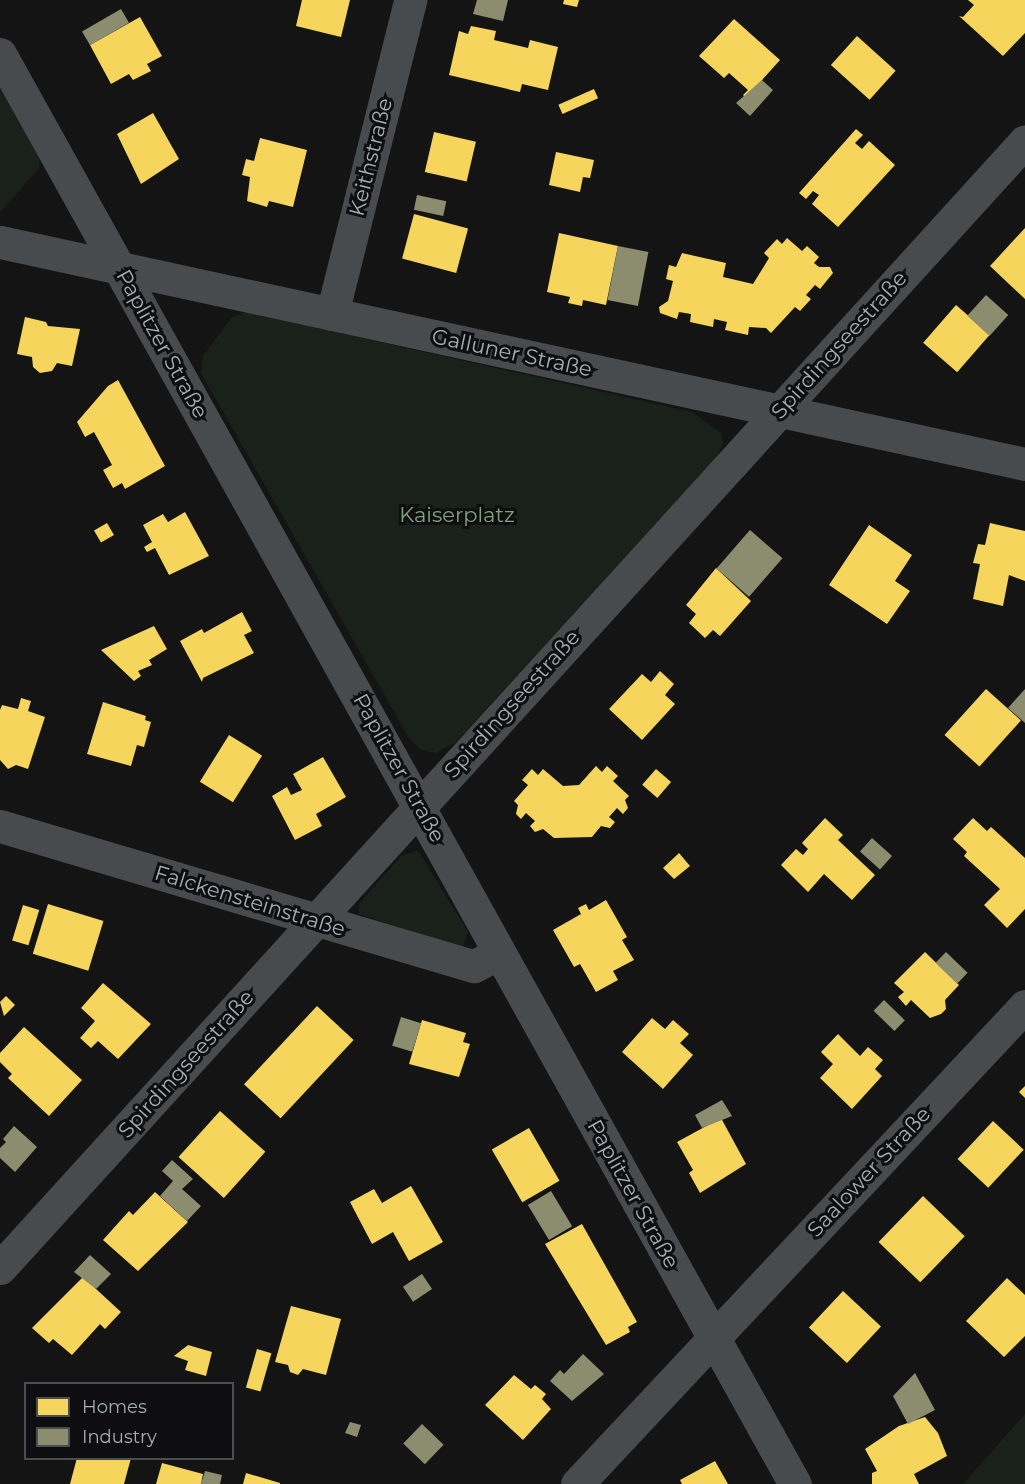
<!DOCTYPE html>
<meta charset="utf-8">
<style>
body{margin:0}
#map{position:relative;width:1025px;height:1484px;overflow:hidden;background:#141414;font-family:Montserrat,sans-serif}
div>[style]{position:absolute}
[style*='--x']{left:calc(var(--x)*1px);top:calc(var(--y)*1px);width:calc(var(--w)*1px);rotate:calc(var(--a)*1deg)}
.green>*{inset:0;background:#1a211a}
.homes>*{inset:0;background:#f6d55c;transform-origin:0 0}
.industry>*{inset:0;background:#8c8c6e;transform-origin:0 0}
.minor>*{height:33px;margin:-16.5px;padding:0 16.5px;transform-origin:16.5px;border-radius:16.5px;background:#484b4d}
span{translate:-50% -50%;white-space:nowrap;text-align:center;line-height:1.15;-webkit-text-stroke:6px #0e0e10;paint-order:stroke}
.street-label{font-size:21px;color:#a3adb6}
.park-label{font-size:21px;color:#80a379}
.legend{position:absolute;left:24px;top:1382px;width:210px;height:78px;box-sizing:border-box;background:#0e0e10;border:2px solid #4a4e52;margin:0;padding:8px 10px;list-style:none;font-size:18px;color:#a3adb6}
.legend li{display:flex;align-items:center;gap:12px;height:30px}
.legend b{width:30px;border:2px solid #4a4e52}
</style>
<div id="map">
<div class="green">
<div style="clip-path:polygon(0 81px,40px 155px,39px 168px,0 213px)"></div>
<div style="clip-path:polygon(246px 312px,692px 412px,721px 433px,723px 444px,717px 457px,456px 742px,436px 753px,421px 750px,409px 738px,201px 373px,203px 356px,232px 317px)"></div>
<div style="clip-path:polygon(418px 850px,468px 932px,463px 948px,359px 914px,359px 904px,401px 856px)"></div>
<div style="clip-path:polygon(1025px 1414px,1025px 1484px,963px 1484px)"></div>
</div>
<div class="homes">
<div style="clip-path:polygon(302px 0,350px 0,341px 37px,296px 26px)"></div>
<div style="clip-path:polygon(564px 0,579px 0,577px 7px,563px 4px)"></div>
<div style="clip-path:polygon(968px 0,1025px 0,1025px 33px,1003px 56px,959px 16px,963px 17px,974px 5px)"></div>
<div style="clip-path:polygon(140px 17px,162px 56px,147px 64px,151px 71px,133px 80px,129px 74px,111px 84px,90px 45px)"></div>
<div style="clip-path:polygon(734px 19px,780px 60px,746px 98px,743px 95px,748px 90px,729px 73px,724px 78px,699px 56px)"></div>
<div style="clip-path:polygon(471px 26px,496px 31px,494px 40px,528px 48px,530px 40px,558px 47px,548px 90px,522px 84px,520px 92px,449px 75px,459px 31px,468px 34px)"></div>
<div style="left:857px;top:36px;width:52px;height:39px;rotate:42deg"></div>
<div style="left:594px;top:89px;width:10px;height:39px;rotate:66deg"></div>
<div style="clip-path:polygon(153px 113px,179px 159px,141px 184px,117px 134px)"></div>
<div style="clip-path:polygon(856px 129px,863px 135px,855px 143px,862px 149px,869px 141px,895px 165px,838px 227px,812px 204px,819px 195px,813px 191px,806px 199px,799px 193px)"></div>
<div style="left:434px;top:132px;width:43px;height:41px;rotate:13deg"></div>
<div style="clip-path:polygon(260px 138px,307px 150px,293px 207px,269px 201px,267px 207px,247px 201px,250px 177px,242px 175px,246px 159px,254px 161px)"></div>
<div style="clip-path:polygon(556px 152px,594px 160px,590px 178px,583px 177px,580px 192px,549px 185px)"></div>
<div style="left:414px;top:214px;width:56px;height:46px;rotate:15deg"></div>
<div style="clip-path:polygon(1025px 228px,1025px 299px,990px 266px)"></div>
<div style="clip-path:polygon(559px 233px,618px 246px,606px 305px,583px 300px,582px 306px,568px 303px,570px 297px,547px 292px)"></div>
<div style="clip-path:polygon(787px 238px,802px 251px,807px 246px,819px 257px,814px 263px,819px 267px,830px 267px,833px 273px,820px 289px,815px 285px,806px 295px,811px 299px,800px 311px,795px 307px,771px 333px,766px 328px,749px 327px,748px 335px,725px 330px,727px 322px,714px 319px,713px 327px,690px 322px,691px 314px,679px 312px,677px 319px,660px 313px,659px 307px,668px 301px,673px 281px,666px 279px,669px 265px,676px 267px,682px 253px,726px 263px,723px 277px,753px 284px,769px 258px,764px 253px,777px 239px,782px 244px)"></div>
<div style="left:956px;top:305px;width:45px;height:50px;rotate:41deg"></div>
<div style="clip-path:polygon(25px 317px,46px 322px,48px 326px,80px 329px,72px 366px,57px 363px,52px 371px,40px 373px,33px 367px,32px 357px,17px 354px)"></div>
<div style="clip-path:polygon(118px 380px,165px 466px,125px 489px,122px 483px,113px 488px,103px 470px,112px 465px,94px 432px,85px 437px,77px 422px,108px 386px)"></div>
<div style="clip-path:polygon(185px 512px,209px 556px,169px 575px,155px 548px,147px 552px,144px 547px,152px 542px,143px 525px,163px 514px,168px 522px)"></div>
<div style="left:107px;top:523px;width:14px;height:15px;rotate:60deg"></div>
<div style="clip-path:polygon(990px 523px,1025px 531px,1025px 581px,1009px 575px,1003px 606px,973px 599px,980px 564px,973px 563px,978px 544px,985px 545px)"></div>
<div style="clip-path:polygon(869px 525px,912px 555px,895px 581px,910px 591px,887px 624px,829px 585px)"></div>
<div style="clip-path:polygon(716px 568px,751px 601px,720px 636px,713px 630px,705px 638px,689px 623px,696px 614px,686px 605px)"></div>
<div style="clip-path:polygon(242px 612px,252px 631px,244px 635px,254px 653px,203px 678px,202px 682px,180px 641px,202px 629px,204px 633px)"></div>
<div style="clip-path:polygon(154px 626px,167px 649px,149px 660px,152px 665px,138px 671px,141px 676px,134px 681px,101px 650px)"></div>
<div style="clip-path:polygon(660px 671px,674px 684px,665px 695px,675px 704px,642px 740px,609px 709px,642px 674px,651px 682px)"></div>
<div style="left:986px;top:689px;width:47px;height:62px;rotate:42deg"></div>
<div style="clip-path:polygon(21px 698px,31px 701px,28px 711px,45px 717px,28px 769px,16px 765px,8px 769px,0 760px,0 710px,2px 705px,18px 709px)"></div>
<div style="clip-path:polygon(103px 702px,146px 716px,145px 720px,151px 722px,144px 747px,137px 745px,131px 766px,87px 754px)"></div>
<div style="left:229px;top:735px;width:39px;height:55px;rotate:32deg"></div>
<div style="clip-path:polygon(323px 757px,346px 797px,316px 814px,322px 826px,295px 840px,272px 796px,287px 787px,291px 795px,302px 790px,293px 774px)"></div>
<div style="clip-path:polygon(596px 766px,602px 772px,607px 766px,618px 776px,613px 781px,629px 796px,625px 800px,628px 808px,623px 814px,617px 808px,609px 817px,615px 822px,610px 828px,601px 826px,592px 837px,554px 838px,543px 829px,535px 832px,530px 826px,535px 821px,526px 813px,521px 819px,516px 814px,518px 805px,514px 801px,528px 785px,522px 780px,532px 769px,538px 775px,543px 769px,563px 786px,579px 785px)"></div>
<div style="left:656px;top:769px;width:20px;height:21px;rotate:41deg"></div>
<div style="clip-path:polygon(825px 818px,843px 835px,838px 840px,875px 875px,852px 900px,824px 874px,808px 892px,781px 865px,796px 849px,803px 855px,808px 849px,802px 843px)"></div>
<div style="clip-path:polygon(973px 818px,987px 831px,991px 827px,1025px 858px,1025px 909px,1007px 928px,984px 905px,1000px 889px,964px 856px,967px 852px,953px 839px)"></div>
<div style="clip-path:polygon(679px 853px,690px 866px,674px 879px,663px 868px)"></div>
<div style="clip-path:polygon(606px 900px,627px 937px,622px 940px,634px 960px,613px 971px,618px 980px,596px 992px,580px 964px,574px 967px,553px 930px,581px 914px,578px 908px,586px 904px,589px 910px)"></div>
<div style="left:48px;top:904px;width:58px;height:52px;rotate:17deg"></div>
<div style="left:23px;top:905px;width:17px;height:37px;rotate:17deg"></div>
<div style="clip-path:polygon(925px 952px,959px 985px,945px 1000px,946px 1009px,941px 1014px,930px 1018px,911px 1000px,906px 1006px,898px 997px,904px 992px,894px 983px)"></div>
<div style="clip-path:polygon(103px 983px,151px 1024px,118px 1059px,98px 1041px,91px 1048px,80px 1038px,95px 1021px,81px 1008px)"></div>
<div style="clip-path:polygon(6px 996px,15px 1005px,4px 1016px,0 1002px)"></div>
<div style="left:317px;top:1006px;width:50px;height:107px;rotate:43deg"></div>
<div style="clip-path:polygon(652px 1018px,665px 1029px,673px 1020px,689px 1034px,680px 1043px,693px 1055px,663px 1089px,622px 1052px)"></div>
<div style="clip-path:polygon(422px 1020px,466px 1033px,463px 1042px,470px 1044px,459px 1077px,409px 1064px)"></div>
<div style="clip-path:polygon(24px 1027px,82px 1080px,49px 1116px,8px 1078px,12px 1074px,0 1062px,0 1053px)"></div>
<div style="clip-path:polygon(838px 1034px,860px 1056px,868px 1047px,883px 1060px,875px 1069px,882px 1076px,852px 1109px,820px 1078px,833px 1064px,821px 1052px)"></div>
<div style="clip-path:polygon(1025px 1086px,1025px 1098px,1019px 1092px)"></div>
<div style="left:220px;top:1111px;width:61px;height:62px;rotate:42deg"></div>
<div style="clip-path:polygon(721px 1118px,746px 1164px,700px 1193px,689px 1173px,693px 1170px,677px 1142px)"></div>
<div style="left:993px;top:1121px;width:42px;height:52px;rotate:43deg"></div>
<div style="left:529px;top:1128px;width:61px;height:43px;rotate:60deg"></div>
<div style="clip-path:polygon(411px 1186px,443px 1242px,409px 1261px,393px 1232px,372px 1244px,350px 1202px,374px 1189px,382px 1203px)"></div>
<div style="clip-path:polygon(155px 1192px,188px 1222px,138px 1271px,103px 1240px,129px 1211px,133px 1215px)"></div>
<div style="left:923px;top:1196px;width:58px;height:64px;rotate:44deg"></div>
<div style="clip-path:polygon(582px 1224px,637px 1322px,628px 1327px,630px 1332px,606px 1345px,545px 1244px)"></div>
<div style="clip-path:polygon(83px 1277px,121px 1312px,105px 1329px,100px 1324px,72px 1355px,53px 1339px,49px 1343px,32px 1328px)"></div>
<div style="clip-path:polygon(1007px 1278px,1025px 1295px,1025px 1336px,1004px 1357px,966px 1321px)"></div>
<div style="left:843px;top:1291px;width:52px;height:50px;rotate:43deg"></div>
<div style="clip-path:polygon(291px 1306px,341px 1319px,326px 1375px,303px 1369px,298px 1375px,290px 1372px,288px 1365px,275px 1362px)"></div>
<div style="clip-path:polygon(188px 1345px,212px 1352px,206px 1376px,185px 1370px,188px 1361px,174px 1356px)"></div>
<div style="left:257px;top:1349px;width:15px;height:40px;rotate:16deg"></div>
<div style="clip-path:polygon(514px 1375px,531px 1389px,535px 1385px,546px 1394px,542px 1399px,551px 1409px,523px 1440px,485px 1405px)"></div>
<div style="clip-path:polygon(925px 1417px,938px 1433px,947px 1456px,914px 1474px,919px 1484px,872px 1484px,872px 1473px,877px 1471px,865px 1449px,899px 1426px)"></div>
<div style="clip-path:polygon(77px 1458px,131px 1458px,124px 1484px,70px 1484px)"></div>
<div style="clip-path:polygon(715px 1461px,728px 1484px,682px 1484px,680px 1480px)"></div>
<div style="clip-path:polygon(162px 1463px,203px 1474px,201px 1484px,156px 1484px)"></div>
<div style="clip-path:polygon(246px 1473px,280px 1483px,280px 1484px,243px 1484px)"></div>
</div>
<div class="industry">
<div style="clip-path:polygon(477px 0,508px 0,503px 21px,473px 14px)"></div>
<div style="left:121px;top:9px;width:16px;height:45px;rotate:60deg"></div>
<div style="clip-path:polygon(762px 80px,773px 90px,750px 116px,736px 103px)"></div>
<div style="left:417px;top:195px;width:30px;height:15px;rotate:12deg"></div>
<div style="left:618px;top:246px;width:31px;height:55px;rotate:11deg"></div>
<div style="left:986px;top:295px;width:30px;height:28px;rotate:42deg"></div>
<div style="left:750px;top:530px;width:43px;height:51px;rotate:41deg"></div>
<div style="clip-path:polygon(1025px 689px,1025px 723px,1008px 708px)"></div>
<div style="left:872px;top:838px;width:27px;height:18px;rotate:42deg"></div>
<div style="left:946px;top:952px;width:30px;height:15px;rotate:44deg"></div>
<div style="left:884px;top:1000px;width:29px;height:15px;rotate:44deg"></div>
<div style="left:401px;top:1017px;width:21px;height:30px;rotate:17deg"></div>
<div style="clip-path:polygon(722px 1100px,732px 1116px,702px 1128px,695px 1115px)"></div>
<div style="clip-path:polygon(14px 1126px,37px 1147px,15px 1172px,0 1158px,0 1148px,6px 1142px,3px 1139px)"></div>
<div style="clip-path:polygon(172px 1160px,193px 1179px,182px 1189px,201px 1206px,187px 1221px,160px 1196px,173px 1181px,162px 1171px)"></div>
<div style="left:551px;top:1191px;width:41px;height:27px;rotate:59deg"></div>
<div style="clip-path:polygon(90px 1255px,111px 1274px,96px 1289px,74px 1272px)"></div>
<div style="left:422px;top:1274px;width:18px;height:23px;rotate:56deg"></div>
<div style="clip-path:polygon(583px 1354px,604px 1374px,572px 1401px,550px 1381px,560px 1370px,564px 1374px)"></div>
<div style="clip-path:polygon(915px 1373px,935px 1410px,908px 1424px,893px 1396px)"></div>
<div style="clip-path:polygon(350px 1422px,361px 1425px,357px 1437px,345px 1433px)"></div>
<div style="left:422px;top:1424px;width:30px;height:27px;rotate:44deg"></div>
<div style="clip-path:polygon(205px 1471px,222px 1475px,220px 1484px,201px 1484px)"></div>
</div>
<div class="minor">
<div style="--x:0;--y:54;--w:1636;--a:60.93"></div>
<div style="--x:0;--y:242;--w:1049;--a:12.22"></div>
<div style="--x:332;--y:314;--w:324;--a:-76"></div>
<div style="--x:0;--y:826;--w:494;--a:16.5"></div>
<div style="--x:474;--y:966;--w:28;--a:-27"></div>
<div style="--x:0;--y:1268;--w:1523;--a:-47.71"></div>
<div style="--x:577;--y:1484;--w:655;--a:-46.86"></div>
</div>
<div class="street-label">
<span style="left:371px;top:157px;rotate:-76deg">Keithstraße</span>
<span style="left:162px;top:344px;rotate:61deg">Paplitzer Straße</span>
<span style="left:839px;top:345px;rotate:-48deg">Spirdingseestraße</span>
<span style="left:512px;top:353px;rotate:12deg">Galluner Straße</span>
<span style="left:512px;top:704px;rotate:-48deg">Spirdingseestraße</span>
<span style="left:399px;top:768px;rotate:61deg">Paplitzer Straße</span>
<span style="left:250px;top:901px;rotate:17deg">Falckensteinstraße</span>
<span style="left:186px;top:1064px;rotate:-48deg">Spirdingseestraße</span>
<span style="left:869px;top:1172px;rotate:-47deg">Saalower Straße</span>
<span style="left:633px;top:1194px;rotate:61deg">Paplitzer Straße</span>
</div>
<div class="park-label">
<span style="left:457px;top:515px">Kaiserplatz</span>
</div>
<ul class="legend">
<li><b style="height:16px;background:#f6d55c"></b>Homes</li>
<li><b style="height:16px;background:#8c8c6e"></b>Industry</li>
</ul>
</div>
